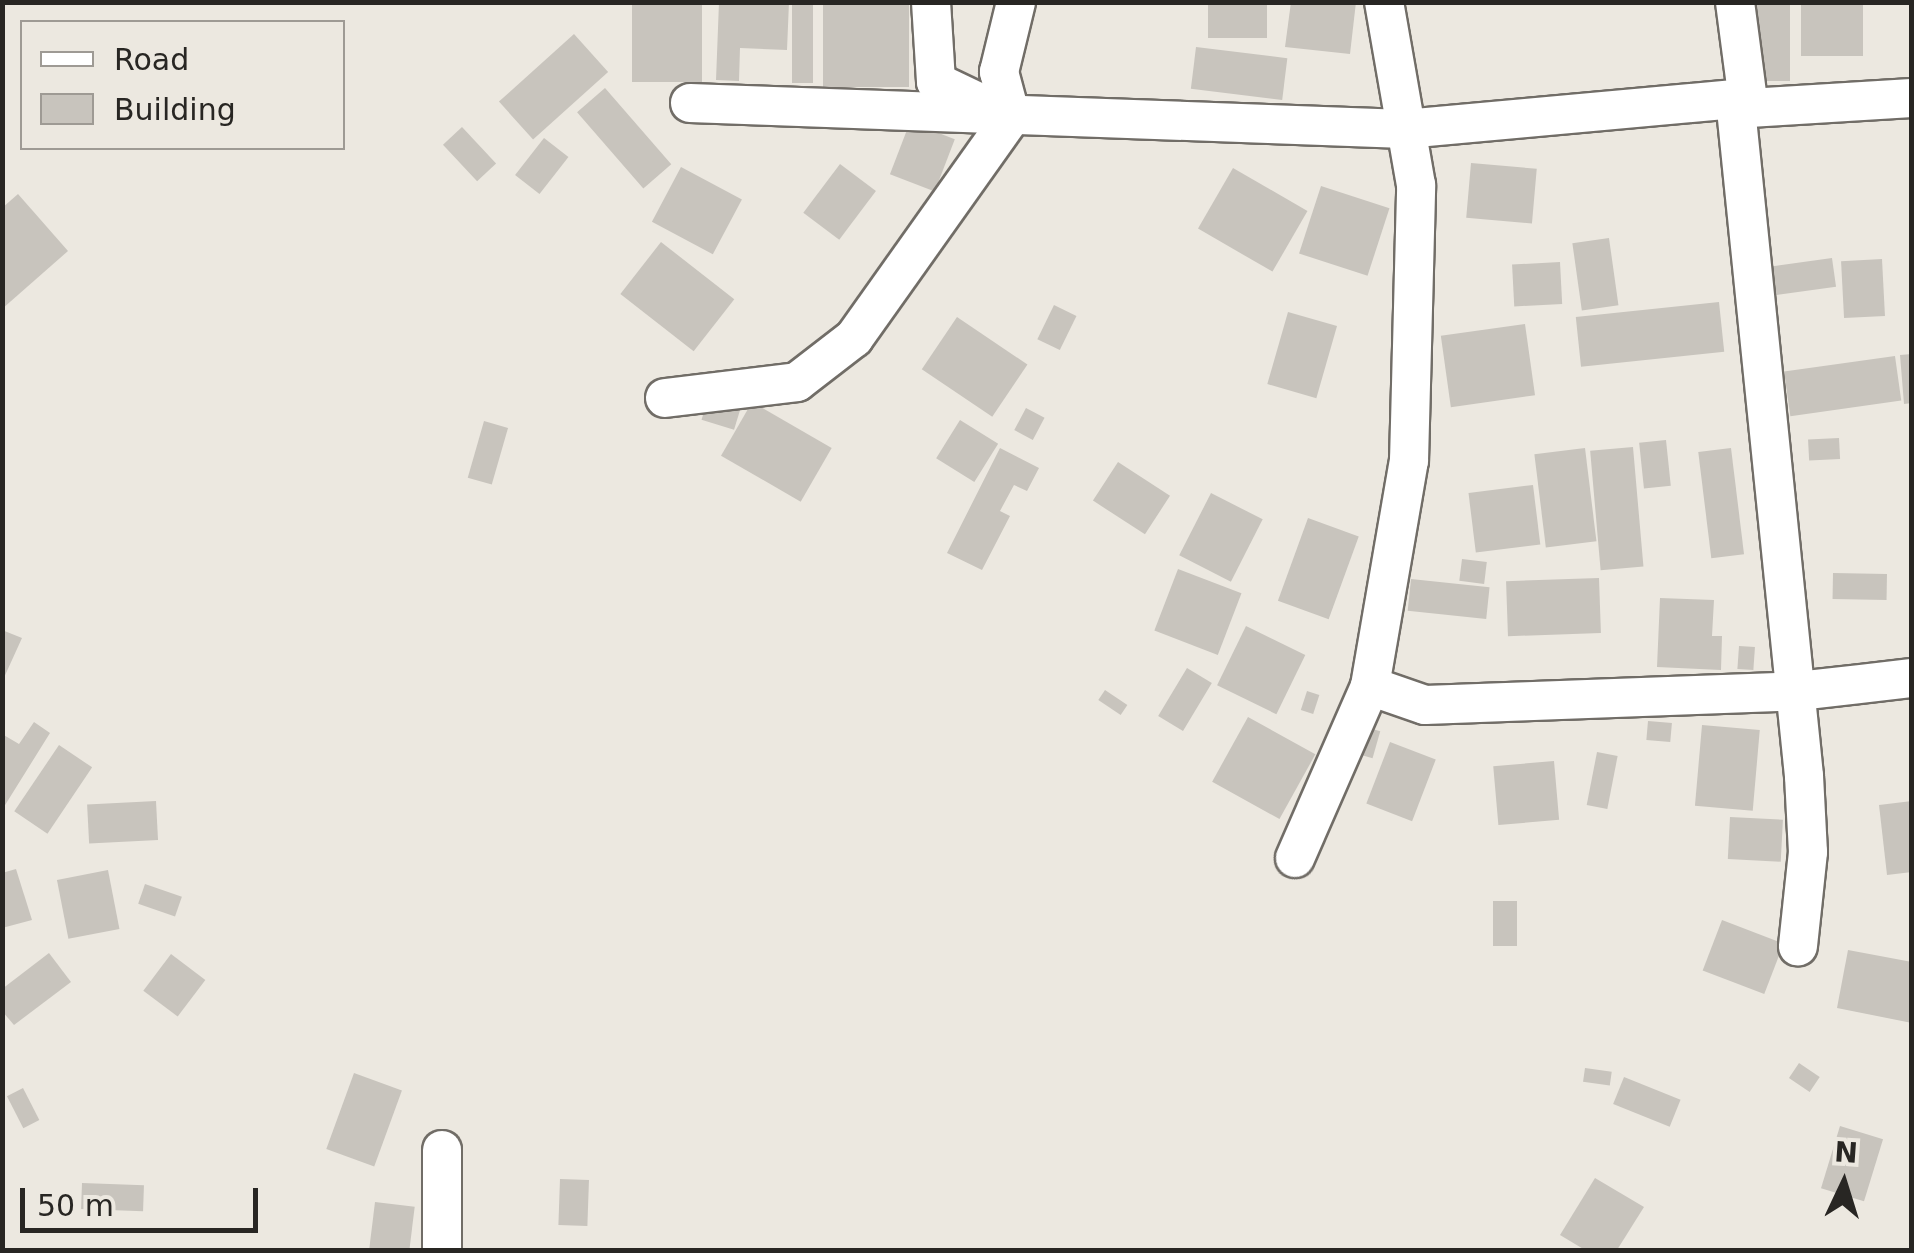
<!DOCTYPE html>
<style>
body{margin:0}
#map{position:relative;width:1914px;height:1253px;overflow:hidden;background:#ece8e0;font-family:"DejaVu Sans",sans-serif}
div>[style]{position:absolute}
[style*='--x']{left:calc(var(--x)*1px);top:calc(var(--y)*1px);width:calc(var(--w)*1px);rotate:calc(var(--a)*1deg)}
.building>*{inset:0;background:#c8c4bd;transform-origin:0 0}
.roads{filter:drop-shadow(2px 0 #716d67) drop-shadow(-2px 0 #716d67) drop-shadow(0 2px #716d67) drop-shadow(0 -2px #716d67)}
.street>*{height:38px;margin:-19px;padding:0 19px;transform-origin:19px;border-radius:19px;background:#fff}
span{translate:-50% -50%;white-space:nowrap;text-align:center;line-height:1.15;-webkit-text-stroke:10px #ece8e0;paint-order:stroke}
.frame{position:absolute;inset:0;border:5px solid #282623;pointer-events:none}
.legend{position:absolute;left:20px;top:20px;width:325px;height:130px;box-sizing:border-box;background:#ece8e0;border:2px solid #9e9a94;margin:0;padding:12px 18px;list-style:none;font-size:30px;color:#282623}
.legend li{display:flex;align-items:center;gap:20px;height:50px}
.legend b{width:50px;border:2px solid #9e9a94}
.north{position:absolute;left:1794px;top:1133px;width:100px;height:100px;-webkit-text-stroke:8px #ece8e0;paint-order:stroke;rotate:4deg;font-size:28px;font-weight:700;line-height:40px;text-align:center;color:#282623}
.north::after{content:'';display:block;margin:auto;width:35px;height:45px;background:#282623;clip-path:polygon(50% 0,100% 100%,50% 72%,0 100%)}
.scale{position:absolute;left:20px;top:1188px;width:238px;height:45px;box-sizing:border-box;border:5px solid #282623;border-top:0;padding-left:12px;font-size:30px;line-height:35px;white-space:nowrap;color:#282623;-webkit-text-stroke:8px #ece8e0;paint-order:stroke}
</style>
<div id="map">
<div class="building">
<div style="left:632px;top:2px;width:70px;height:80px"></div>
<div style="clip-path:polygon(719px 2px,789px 2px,787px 50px,740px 48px,739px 81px,716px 80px)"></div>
<div style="left:792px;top:2px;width:21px;height:81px"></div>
<div style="left:823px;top:2px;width:86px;height:85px"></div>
<div style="left:1208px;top:2px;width:59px;height:36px"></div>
<div style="clip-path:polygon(1291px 2px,1356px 2px,1350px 54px,1285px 47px)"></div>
<div style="left:1752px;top:2px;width:38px;height:79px"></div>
<div style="left:1801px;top:2px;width:62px;height:54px"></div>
<div style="left:574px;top:34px;width:51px;height:101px;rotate:48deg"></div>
<div style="left:1196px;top:47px;width:92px;height:42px;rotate:7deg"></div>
<div style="left:605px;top:88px;width:101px;height:37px;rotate:49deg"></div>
<div style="left:910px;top:122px;width:48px;height:56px;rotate:21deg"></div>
<div style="left:462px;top:127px;width:50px;height:26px;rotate:47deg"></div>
<div style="left:544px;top:138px;width:31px;height:47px;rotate:38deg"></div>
<div style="left:1471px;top:163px;width:66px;height:55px;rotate:5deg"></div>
<div style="left:840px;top:164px;width:45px;height:61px;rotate:37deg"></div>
<div style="left:681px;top:167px;width:69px;height:62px;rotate:28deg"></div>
<div style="left:1233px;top:168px;width:86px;height:70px;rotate:30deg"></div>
<div style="left:1321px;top:186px;width:72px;height:71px;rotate:18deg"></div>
<div style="clip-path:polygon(18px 194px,68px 251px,2px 309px,2px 208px)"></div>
<div style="left:1609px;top:238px;width:68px;height:37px;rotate:82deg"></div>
<div style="left:661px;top:242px;width:93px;height:66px;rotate:38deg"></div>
<div style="left:1832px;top:258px;width:29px;height:74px;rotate:82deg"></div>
<div style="left:1882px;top:259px;width:57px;height:41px;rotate:87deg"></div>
<div style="left:1560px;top:262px;width:42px;height:48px;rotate:87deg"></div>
<div style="left:1719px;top:302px;width:50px;height:144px;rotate:84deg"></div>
<div style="left:1054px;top:305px;width:25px;height:38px;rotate:26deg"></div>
<div style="left:1288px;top:312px;width:51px;height:75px;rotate:16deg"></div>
<div style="left:957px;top:317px;width:85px;height:63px;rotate:34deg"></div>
<div style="left:1525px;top:324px;width:72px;height:85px;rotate:82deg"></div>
<div style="clip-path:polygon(1912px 354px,1912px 403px,1904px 404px,1900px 355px)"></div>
<div style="left:1895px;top:356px;width:45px;height:112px;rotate:82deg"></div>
<div style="left:710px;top:392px;width:34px;height:29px;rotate:17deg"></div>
<div style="left:752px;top:402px;width:92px;height:62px;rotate:30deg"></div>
<div style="left:1026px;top:408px;width:21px;height:25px;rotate:28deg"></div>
<div style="left:960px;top:420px;width:45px;height:45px;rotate:32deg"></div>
<div style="left:484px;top:421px;width:25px;height:59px;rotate:16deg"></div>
<div style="left:1839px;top:438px;width:21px;height:31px;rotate:87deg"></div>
<div style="left:1666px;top:440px;width:46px;height:27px;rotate:84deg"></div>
<div style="left:1633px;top:447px;width:120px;height:43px;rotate:85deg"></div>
<div style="clip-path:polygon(1000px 448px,1039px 468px,1027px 491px,1014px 485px,1000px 511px,1010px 516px,982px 570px,947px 553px)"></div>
<div style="left:1585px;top:448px;width:94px;height:51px;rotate:83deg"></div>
<div style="left:1731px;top:448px;width:107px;height:33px;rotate:83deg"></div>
<div style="left:1118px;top:462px;width:62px;height:46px;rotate:33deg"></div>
<div style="left:1533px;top:485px;width:60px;height:65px;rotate:83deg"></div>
<div style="left:1211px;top:493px;width:58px;height:70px;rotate:27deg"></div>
<div style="left:1308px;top:518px;width:54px;height:88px;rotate:20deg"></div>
<div style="left:1462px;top:559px;width:25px;height:22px;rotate:7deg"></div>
<div style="left:1178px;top:569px;width:68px;height:66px;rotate:21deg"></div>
<div style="left:1833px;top:573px;width:54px;height:26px;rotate:1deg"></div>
<div style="left:1599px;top:578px;width:55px;height:93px;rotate:88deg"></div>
<div style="left:1411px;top:579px;width:79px;height:32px;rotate:6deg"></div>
<div style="clip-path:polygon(1660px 598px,1714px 600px,1712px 636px,1722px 636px,1721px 670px,1657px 667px)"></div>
<div style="left:1246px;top:626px;width:66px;height:66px;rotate:26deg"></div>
<div style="clip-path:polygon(2px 630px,22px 638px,2px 682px)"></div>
<div style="left:1739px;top:646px;width:16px;height:23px;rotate:4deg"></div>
<div style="left:1187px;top:668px;width:29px;height:56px;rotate:31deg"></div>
<div style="left:1105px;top:690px;width:27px;height:12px;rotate:34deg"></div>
<div style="left:1307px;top:691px;width:13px;height:20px;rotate:18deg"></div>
<div style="left:1248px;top:717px;width:77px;height:74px;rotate:29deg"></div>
<div style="left:1648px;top:721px;width:24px;height:19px;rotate:5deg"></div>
<div style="clip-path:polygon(34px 722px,50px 733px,2px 810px,2px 734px,19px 744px)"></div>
<div style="left:1702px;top:725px;width:58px;height:81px;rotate:5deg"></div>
<div style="left:1362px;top:726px;width:19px;height:28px;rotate:16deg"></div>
<div style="left:1390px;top:742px;width:49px;height:66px;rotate:21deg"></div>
<div style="left:59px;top:745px;width:40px;height:80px;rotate:34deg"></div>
<div style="left:1597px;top:752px;width:21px;height:54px;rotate:11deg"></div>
<div style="left:1554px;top:761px;width:59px;height:61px;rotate:85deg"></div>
<div style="left:156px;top:801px;width:39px;height:69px;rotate:87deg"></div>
<div style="clip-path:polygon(1912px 801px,1912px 872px,1887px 875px,1879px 805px)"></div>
<div style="left:1730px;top:817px;width:53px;height:42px;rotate:3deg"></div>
<div style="clip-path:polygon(16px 869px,32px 920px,2px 928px,2px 873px)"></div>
<div style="left:108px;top:870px;width:60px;height:52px;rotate:79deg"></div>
<div style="left:145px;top:884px;width:39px;height:21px;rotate:19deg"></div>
<div style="left:1493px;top:901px;width:24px;height:45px"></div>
<div style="left:1722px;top:920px;width:66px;height:54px;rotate:21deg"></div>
<div style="clip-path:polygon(1848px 950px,1912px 962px,1912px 1023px,1837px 1008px)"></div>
<div style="clip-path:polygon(49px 953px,71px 982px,14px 1025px,2px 1011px,2px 989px)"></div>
<div style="left:171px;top:954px;width:43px;height:46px;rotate:37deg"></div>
<div style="left:1799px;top:1063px;width:25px;height:18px;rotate:34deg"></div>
<div style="left:1585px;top:1068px;width:27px;height:14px;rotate:8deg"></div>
<div style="left:354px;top:1073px;width:51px;height:81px;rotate:20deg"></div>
<div style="left:1624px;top:1077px;width:61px;height:29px;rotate:22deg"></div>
<div style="left:23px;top:1088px;width:36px;height:18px;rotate:63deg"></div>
<div style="left:1840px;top:1126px;width:45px;height:65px;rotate:17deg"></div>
<div style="clip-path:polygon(1595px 1178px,1644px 1207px,1617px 1250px,1585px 1250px,1560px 1235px)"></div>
<div style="left:560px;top:1179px;width:29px;height:46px;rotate:2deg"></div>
<div style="left:82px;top:1183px;width:62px;height:26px;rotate:2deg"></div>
<div style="left:375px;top:1202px;width:40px;height:48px;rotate:7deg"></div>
</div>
<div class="roads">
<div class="street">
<div style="--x:931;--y:2;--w:80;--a:86.4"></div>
<div style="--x:936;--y:82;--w:65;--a:25.4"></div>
<div style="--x:1735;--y:2;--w:107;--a:82.5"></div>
<div style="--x:1735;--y:99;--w:681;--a:84.18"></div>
<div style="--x:1804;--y:776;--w:76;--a:87"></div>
<div style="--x:1808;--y:852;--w:95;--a:96.1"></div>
<div style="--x:690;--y:103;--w:715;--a:2.08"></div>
<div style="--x:1405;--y:129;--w:331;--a:-5.2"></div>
<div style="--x:1735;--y:99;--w:17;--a:33"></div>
<div style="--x:1749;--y:108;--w:163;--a:-3.5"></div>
<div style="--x:1011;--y:117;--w:47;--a:-104.9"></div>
<div style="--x:999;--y:72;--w:72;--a:-76.3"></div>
<div style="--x:665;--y:398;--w:133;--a:-6.9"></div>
<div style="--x:797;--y:382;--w:72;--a:-37.7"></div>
<div style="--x:854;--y:338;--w:271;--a:-54.6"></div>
<div style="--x:1370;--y:686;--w:58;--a:19.1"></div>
<div style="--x:1425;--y:705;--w:373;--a:-2.1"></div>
<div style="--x:1798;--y:691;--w:115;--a:-6.5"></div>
<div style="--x:1295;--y:858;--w:188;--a:-66.4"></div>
<div style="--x:1370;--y:686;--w:228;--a:-80.2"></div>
<div style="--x:1409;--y:461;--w:276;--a:-88.5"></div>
<div style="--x:1416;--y:185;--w:186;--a:-99.9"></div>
<div style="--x:442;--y:1150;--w:100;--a:90"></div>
</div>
</div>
<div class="frame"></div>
<ul class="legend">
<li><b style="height:12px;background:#fff"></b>Road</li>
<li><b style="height:28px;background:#c8c4bd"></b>Building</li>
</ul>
<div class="north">N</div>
<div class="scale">50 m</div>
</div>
